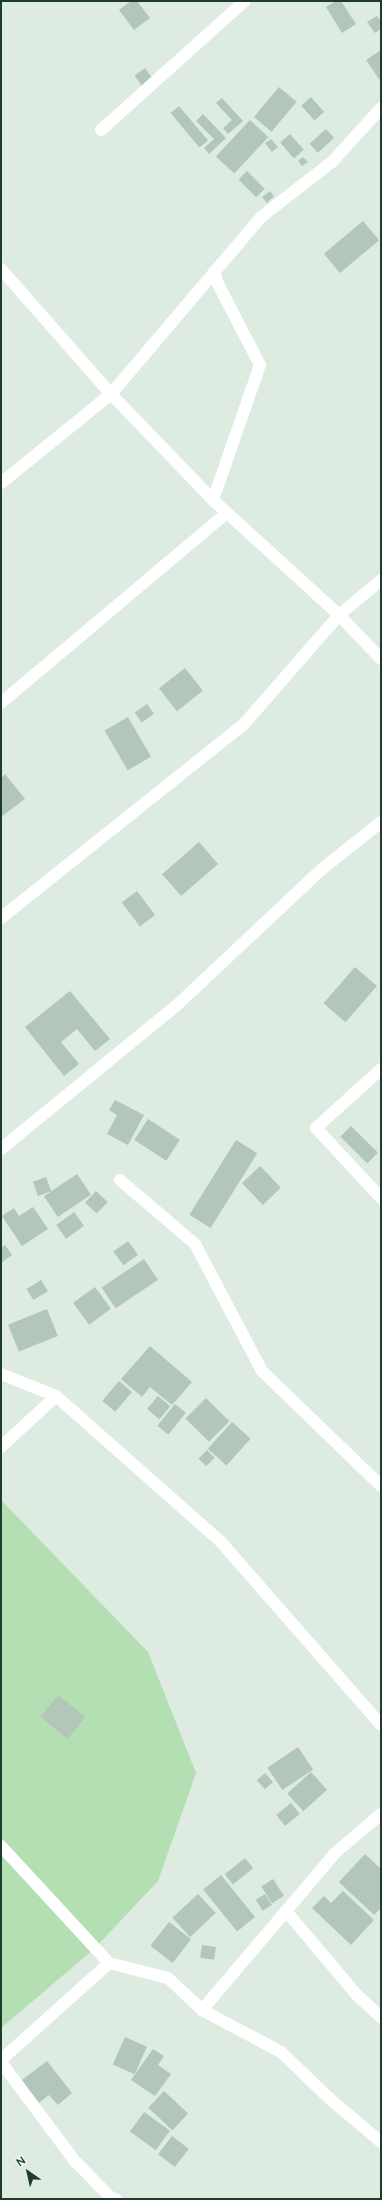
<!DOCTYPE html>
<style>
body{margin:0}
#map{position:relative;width:382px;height:2200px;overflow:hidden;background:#ddebe1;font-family:"Nunito Sans",sans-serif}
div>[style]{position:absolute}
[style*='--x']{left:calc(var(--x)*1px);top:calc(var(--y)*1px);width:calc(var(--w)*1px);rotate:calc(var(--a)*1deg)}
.green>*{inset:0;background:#b3dfb3}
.building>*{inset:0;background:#b2c6b9;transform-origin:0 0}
.minor>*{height:12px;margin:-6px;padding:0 6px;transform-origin:6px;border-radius:6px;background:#fff}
span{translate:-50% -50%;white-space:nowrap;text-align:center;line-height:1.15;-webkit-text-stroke:3px #edf7f0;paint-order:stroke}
.frame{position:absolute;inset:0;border:2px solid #1d3c2b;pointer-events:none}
.north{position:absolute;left:8px;top:2152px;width:40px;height:40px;-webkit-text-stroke:3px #edf7f0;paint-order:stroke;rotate:326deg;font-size:11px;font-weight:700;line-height:16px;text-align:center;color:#1d3c2b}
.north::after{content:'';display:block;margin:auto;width:14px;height:18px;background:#1d3c2b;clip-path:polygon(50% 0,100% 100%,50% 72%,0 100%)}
</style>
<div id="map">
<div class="green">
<div style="clip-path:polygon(1px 1500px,148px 1652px,196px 1773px,158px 1881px,94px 1949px,1px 2028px)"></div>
</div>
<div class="building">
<div style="clip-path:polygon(131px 1px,137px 1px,150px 18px,134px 30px,119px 10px)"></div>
<div style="clip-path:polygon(336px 1px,341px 1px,356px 24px,342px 33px,326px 7px)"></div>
<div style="clip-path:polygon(377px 16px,381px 21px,381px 29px,375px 33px,367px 22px)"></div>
<div style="clip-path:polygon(381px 50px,381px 82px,366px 60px)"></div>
<div style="left:145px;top:68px;width:14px;height:13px;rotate:54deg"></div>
<div style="left:279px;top:87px;width:23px;height:39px;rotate:40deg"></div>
<div style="left:311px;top:97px;width:20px;height:13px;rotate:49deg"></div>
<div style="clip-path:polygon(222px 98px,243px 121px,228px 134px,223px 128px,232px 120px,216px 103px)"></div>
<div style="left:179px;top:106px;width:45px;height:11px;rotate:50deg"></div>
<div style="clip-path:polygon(203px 114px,226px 138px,209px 154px,204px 148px,214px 139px,196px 121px)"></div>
<div style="left:250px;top:120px;width:25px;height:50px;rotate:43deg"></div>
<div style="left:326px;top:129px;width:12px;height:22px;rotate:48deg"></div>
<div style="left:290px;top:134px;width:21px;height:13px;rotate:49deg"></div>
<div style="clip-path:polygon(271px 139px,278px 147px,272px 152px,265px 143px)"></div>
<div style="clip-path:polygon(303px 157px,308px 162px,302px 166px,298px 161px)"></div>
<div style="left:247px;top:171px;width:25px;height:12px;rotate:45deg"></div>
<div style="clip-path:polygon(270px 191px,274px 196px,267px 203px,262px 197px)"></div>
<div style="left:363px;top:221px;width:25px;height:51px;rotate:50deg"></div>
<div style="left:185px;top:668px;width:29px;height:33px;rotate:52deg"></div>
<div style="left:147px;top:704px;width:12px;height:15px;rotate:55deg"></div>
<div style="left:128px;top:717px;width:46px;height:27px;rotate:60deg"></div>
<div style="clip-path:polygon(5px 774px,25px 799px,1px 817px,1px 778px)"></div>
<div style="left:199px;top:842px;width:29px;height:49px;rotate:49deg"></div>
<div style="left:137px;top:891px;width:30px;height:19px;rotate:53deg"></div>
<div style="left:355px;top:967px;width:29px;height:48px;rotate:41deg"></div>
<div style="clip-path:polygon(70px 991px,110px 1039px,95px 1051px,77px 1029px,61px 1042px,79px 1064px,64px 1076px,25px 1027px)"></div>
<div style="clip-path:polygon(115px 1100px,144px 1115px,128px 1145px,107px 1134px,117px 1115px,109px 1110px)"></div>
<div style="left:148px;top:1119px;width:38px;height:25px;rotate:33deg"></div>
<div style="left:351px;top:1126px;width:38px;height:15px;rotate:45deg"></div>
<div style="left:236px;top:1140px;width:25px;height:88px;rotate:32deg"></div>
<div style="left:260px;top:1166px;width:30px;height:25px;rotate:46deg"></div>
<div style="left:77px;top:1174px;width:25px;height:40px;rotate:56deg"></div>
<div style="left:46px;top:1177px;width:15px;height:14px;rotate:70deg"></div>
<div style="left:96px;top:1191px;width:16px;height:16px;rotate:43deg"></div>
<div style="clip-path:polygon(33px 1207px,48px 1229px,22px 1246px,2px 1216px,14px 1208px,19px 1216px)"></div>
<div style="left:74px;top:1212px;width:17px;height:22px;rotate:54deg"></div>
<div style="left:128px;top:1241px;width:17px;height:18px;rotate:54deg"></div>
<div style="clip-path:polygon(5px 1245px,12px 1255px,1px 1263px,1px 1248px)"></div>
<div style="left:144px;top:1259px;width:25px;height:51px;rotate:56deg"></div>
<div style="left:41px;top:1280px;width:13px;height:17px;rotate:58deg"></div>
<div style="left:95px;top:1287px;width:27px;height:27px;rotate:54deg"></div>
<div style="left:47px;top:1309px;width:29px;height:42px;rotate:68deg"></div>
<div style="clip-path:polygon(150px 1346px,192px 1382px,172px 1405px,150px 1387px,142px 1397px,121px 1379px)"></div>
<div style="left:119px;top:1381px;width:17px;height:26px;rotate:40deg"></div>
<div style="left:158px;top:1396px;width:16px;height:17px;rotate:40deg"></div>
<div style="left:206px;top:1398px;width:33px;height:29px;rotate:45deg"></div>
<div style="left:175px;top:1404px;width:14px;height:28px;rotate:39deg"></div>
<div style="left:232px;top:1422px;width:25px;height:36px;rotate:42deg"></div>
<div style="left:207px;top:1450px;width:11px;height:12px;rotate:45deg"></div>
<div style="left:58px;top:1695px;width:35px;height:28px;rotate:39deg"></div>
<div style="left:298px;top:1747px;width:27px;height:37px;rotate:56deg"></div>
<div style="left:311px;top:1772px;width:24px;height:32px;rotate:48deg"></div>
<div style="left:265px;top:1773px;width:12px;height:11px;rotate:48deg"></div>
<div style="left:291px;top:1803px;width:14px;height:19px;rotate:51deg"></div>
<div style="clip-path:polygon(365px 1854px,381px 1869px,381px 1908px,374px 1915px,339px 1882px)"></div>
<div style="left:245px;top:1858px;width:13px;height:26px;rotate:51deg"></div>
<div style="left:221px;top:1875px;width:54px;height:23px;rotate:51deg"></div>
<div style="left:273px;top:1879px;width:20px;height:14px;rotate:57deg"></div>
<div style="clip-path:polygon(343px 1891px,374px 1920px,351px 1945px,312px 1908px,324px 1896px,331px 1903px)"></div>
<div style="left:198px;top:1894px;width:26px;height:35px;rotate:47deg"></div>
<div style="left:265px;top:1894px;width:13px;height:11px;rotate:58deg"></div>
<div style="left:169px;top:1922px;width:28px;height:30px;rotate:38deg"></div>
<div style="left:202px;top:1945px;width:14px;height:13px;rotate:8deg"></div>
<div style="left:125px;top:2037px;width:24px;height:30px;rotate:24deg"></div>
<div style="clip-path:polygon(153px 2049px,164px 2056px,158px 2065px,171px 2074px,155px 2096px,131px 2080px)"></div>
<div style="clip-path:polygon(47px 2061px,72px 2093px,58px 2105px,49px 2095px,36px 2105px,18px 2083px)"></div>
<div style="left:164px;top:2091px;width:33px;height:23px;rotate:43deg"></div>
<div style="left:144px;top:2112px;width:32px;height:24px;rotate:36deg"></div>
<div style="left:172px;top:2136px;width:21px;height:23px;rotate:37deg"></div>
</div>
<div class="minor">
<div style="--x:101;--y:130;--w:193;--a:-41.9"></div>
<div style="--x:1;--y:269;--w:167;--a:48.7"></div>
<div style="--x:111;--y:394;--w:141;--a:141"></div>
<div style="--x:214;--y:272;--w:13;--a:72"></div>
<div style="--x:218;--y:284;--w:91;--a:62.6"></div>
<div style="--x:260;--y:365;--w:143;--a:109.2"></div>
<div style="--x:213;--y:500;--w:171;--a:42.4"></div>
<div style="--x:339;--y:615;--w:61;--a:46.3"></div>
<div style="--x:213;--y:500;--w:147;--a:-133.9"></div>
<div style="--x:111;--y:394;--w:232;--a:-49.7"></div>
<div style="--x:261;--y:217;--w:90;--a:-37.8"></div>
<div style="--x:332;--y:162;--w:73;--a:-47.8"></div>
<div style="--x:1;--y:703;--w:295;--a:-40.1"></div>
<div style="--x:1;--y:918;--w:311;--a:-38.6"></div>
<div style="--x:244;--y:724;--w:145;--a:-48.9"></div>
<div style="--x:339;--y:615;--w:55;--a:-39.8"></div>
<div style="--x:381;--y:1069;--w:88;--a:137.8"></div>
<div style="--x:316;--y:1128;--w:96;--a:47.1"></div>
<div style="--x:1;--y:1149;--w:226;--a:-39.3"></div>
<div style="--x:176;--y:1006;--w:200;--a:-43.2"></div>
<div style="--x:322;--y:869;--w:75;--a:-38.5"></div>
<div style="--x:120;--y:1180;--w:99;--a:40.5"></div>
<div style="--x:195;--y:1244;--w:144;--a:62.2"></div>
<div style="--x:262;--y:1371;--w:165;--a:44"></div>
<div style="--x:1;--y:1374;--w:59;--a:21.8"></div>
<div style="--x:1;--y:1447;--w:75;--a:-42.8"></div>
<div style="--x:56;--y:1396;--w:219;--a:41.5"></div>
<div style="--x:220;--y:1541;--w:244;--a:48.8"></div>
<div style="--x:1;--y:1846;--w:159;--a:47.3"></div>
<div style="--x:109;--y:1963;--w:61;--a:14.3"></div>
<div style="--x:168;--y:1978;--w:47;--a:43.3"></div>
<div style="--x:202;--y:2010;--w:89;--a:28"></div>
<div style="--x:281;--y:2052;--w:68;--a:43.8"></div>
<div style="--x:330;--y:2099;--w:67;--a:40.1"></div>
<div style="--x:286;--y:1911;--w:110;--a:49.8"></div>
<div style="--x:357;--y:1995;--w:33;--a:43"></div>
<div style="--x:202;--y:2010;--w:206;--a:-49.7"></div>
<div style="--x:335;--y:1853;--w:60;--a:-40.3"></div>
<div style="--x:1;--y:2060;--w:145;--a:-41.9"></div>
<div style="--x:1;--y:2062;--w:122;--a:53.3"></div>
<div style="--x:74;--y:2160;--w:52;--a:45.8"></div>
<div style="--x:110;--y:2197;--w:6;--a:18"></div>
</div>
<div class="frame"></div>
<div class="north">N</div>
</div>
